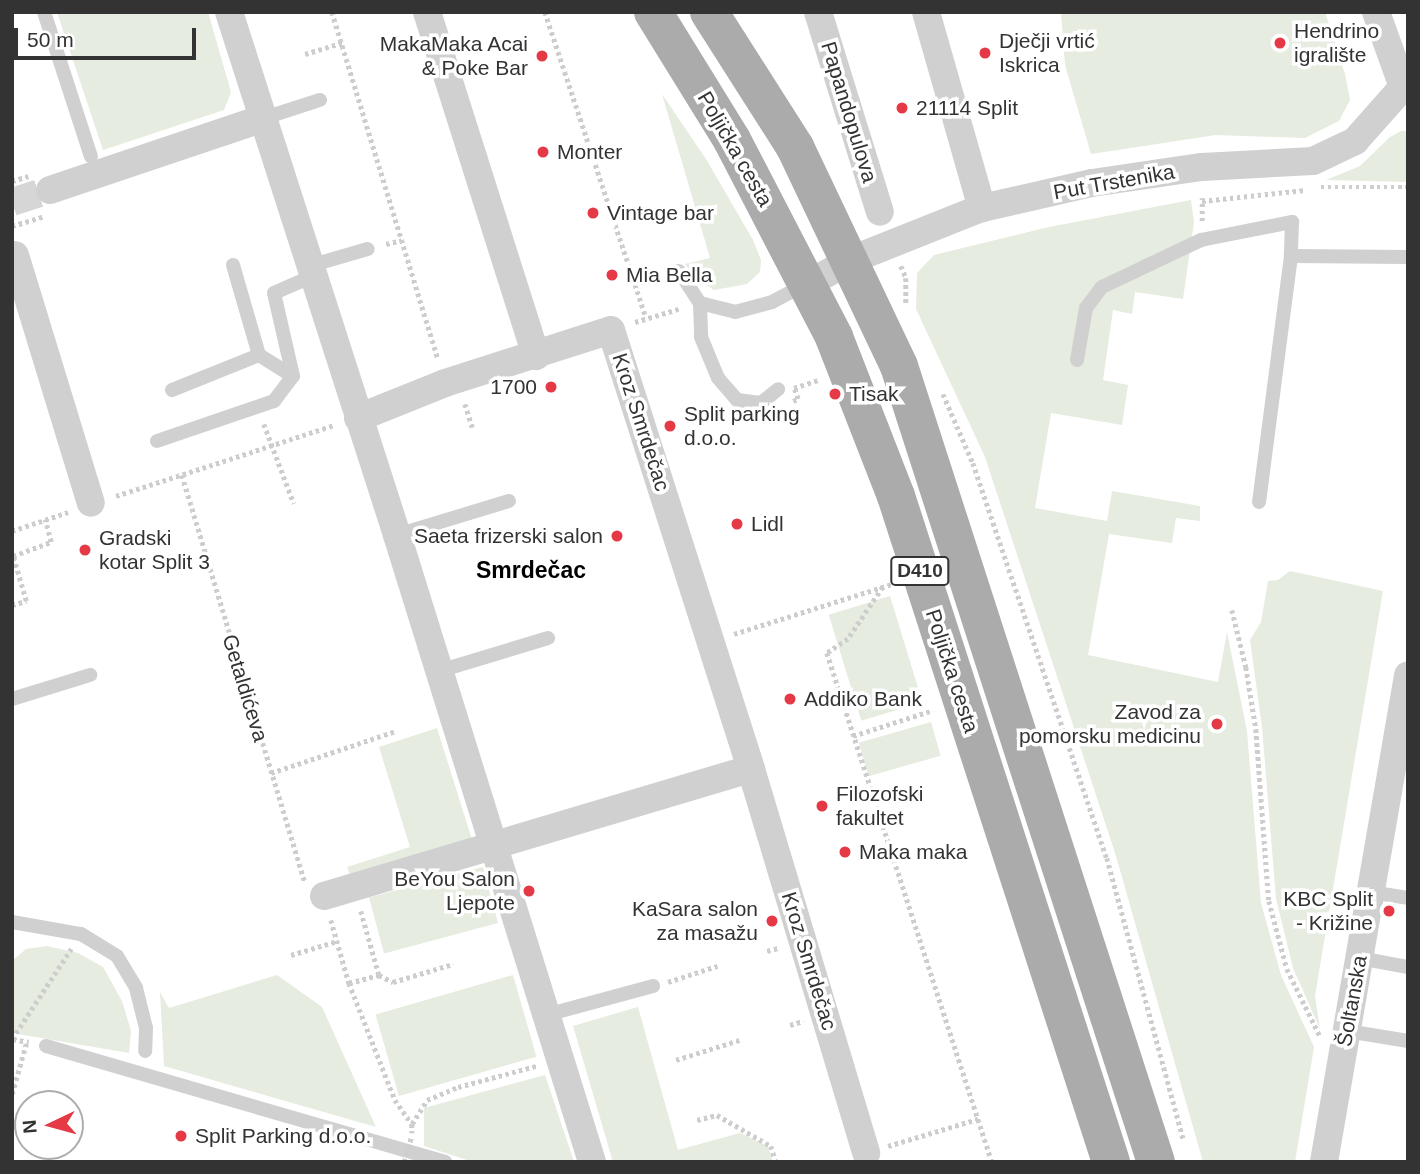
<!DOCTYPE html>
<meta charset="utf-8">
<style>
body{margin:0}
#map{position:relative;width:1420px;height:1174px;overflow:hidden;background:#fff;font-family:Helvetica,sans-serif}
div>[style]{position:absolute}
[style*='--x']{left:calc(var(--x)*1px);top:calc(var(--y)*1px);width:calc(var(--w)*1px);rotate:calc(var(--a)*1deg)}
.green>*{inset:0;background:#e6ecdf;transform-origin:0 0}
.street-tunnel>*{height:28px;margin-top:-14px;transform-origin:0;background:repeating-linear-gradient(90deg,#d6d6d6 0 28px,transparent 0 42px)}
.path>*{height:4.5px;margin-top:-2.25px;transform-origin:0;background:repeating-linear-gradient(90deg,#cdcdcd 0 3.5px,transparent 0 7px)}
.lane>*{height:14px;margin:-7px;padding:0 7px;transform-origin:7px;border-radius:7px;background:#d0d0d0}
.street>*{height:28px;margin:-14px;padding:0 14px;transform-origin:14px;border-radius:14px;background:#d0d0d0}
.primary>*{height:38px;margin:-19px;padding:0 19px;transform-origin:19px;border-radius:19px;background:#ababab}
.path-bridge>*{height:4.5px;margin-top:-2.25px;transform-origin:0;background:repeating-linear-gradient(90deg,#cdcdcd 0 3.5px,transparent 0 7px)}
.dots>*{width:19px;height:19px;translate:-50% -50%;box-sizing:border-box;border:4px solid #fff;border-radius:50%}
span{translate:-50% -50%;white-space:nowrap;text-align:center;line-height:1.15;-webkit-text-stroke:7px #fff;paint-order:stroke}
.shield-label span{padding:2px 5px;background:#fff;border:2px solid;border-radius:5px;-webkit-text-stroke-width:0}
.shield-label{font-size:19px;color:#333;font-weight:700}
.poi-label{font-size:21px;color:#333}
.left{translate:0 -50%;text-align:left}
.right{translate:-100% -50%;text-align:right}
.street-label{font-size:21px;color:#333}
.neighbourhood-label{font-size:23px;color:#000;font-weight:700}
.frame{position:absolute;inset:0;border:14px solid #333;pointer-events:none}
.north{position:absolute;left:14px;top:1090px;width:70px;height:70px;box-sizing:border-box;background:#fff;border:2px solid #adadad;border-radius:50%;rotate:265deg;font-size:19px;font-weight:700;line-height:28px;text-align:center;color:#333}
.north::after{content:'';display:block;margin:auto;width:24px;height:32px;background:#e63946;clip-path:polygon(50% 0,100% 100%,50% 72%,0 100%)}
.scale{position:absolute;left:14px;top:28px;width:182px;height:32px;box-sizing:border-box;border:4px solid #333;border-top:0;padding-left:9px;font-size:21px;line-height:24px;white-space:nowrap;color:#333;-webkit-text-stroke:5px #fff;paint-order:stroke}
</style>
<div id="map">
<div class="green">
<div style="clip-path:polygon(57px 12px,208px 12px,231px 92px,224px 110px,103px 150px)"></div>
<div style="clip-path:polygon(1061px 12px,1325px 12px,1345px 74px,1350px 100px,1339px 121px,1305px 138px,1216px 135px,1091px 154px,1065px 65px)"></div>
<div style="clip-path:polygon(662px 94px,706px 159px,753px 240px,761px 260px,760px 272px,747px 284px,714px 290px,697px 279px,685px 264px,710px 258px)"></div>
<div style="clip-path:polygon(1401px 131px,1408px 131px,1408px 182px,1326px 180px,1360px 166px,1390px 137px)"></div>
<div style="clip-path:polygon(1191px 200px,1194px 222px,1183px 299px,1135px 292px,1132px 314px,1113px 310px,1103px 380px,1128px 385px,1122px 425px,1051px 413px,1035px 508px,1107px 521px,1112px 491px,1200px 506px,1200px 521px,1176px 518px,1172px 543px,1109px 534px,1088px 655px,1218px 682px,1227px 632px,1247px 731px,1261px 903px,1281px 975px,1314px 1047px,1295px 1162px,1203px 1162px,1116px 856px,985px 457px,916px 309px,917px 273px,934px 255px,1049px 227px)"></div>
<div style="clip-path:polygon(1290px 571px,1383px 591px,1315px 996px,1320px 1029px,1293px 968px,1276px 899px,1262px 727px,1250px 640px,1261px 622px,1268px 581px,1278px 580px)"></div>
<div style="left:890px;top:596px;width:111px;height:64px;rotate:73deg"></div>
<div style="left:931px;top:722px;width:35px;height:75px;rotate:74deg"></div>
<div style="clip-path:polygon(437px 728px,473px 843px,351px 877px,347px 867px,410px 847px,379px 747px)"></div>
<div style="left:483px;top:867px;width:58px;height:118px;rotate:75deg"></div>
<div style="clip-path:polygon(47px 946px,78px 953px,103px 967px,122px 1001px,131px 1031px,129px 1053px,12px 1033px,12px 961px,26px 949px)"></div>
<div style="clip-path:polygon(277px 975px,322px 1007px,376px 1127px,164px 1066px,160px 992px,169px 1008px)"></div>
<div style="left:513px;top:975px;width:85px;height:143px;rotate:74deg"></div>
<div style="clip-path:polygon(638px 1007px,678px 1150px,740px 1133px,768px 1146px,773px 1162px,613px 1162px,573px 1026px)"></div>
<div style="clip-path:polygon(545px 1075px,574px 1162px,473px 1162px,424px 1146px,424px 1108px)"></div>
</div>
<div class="street-tunnel">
<div style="--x:12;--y:202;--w:40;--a:-18"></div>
</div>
<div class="path">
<div style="--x:332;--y:12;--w:363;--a:73"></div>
<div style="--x:545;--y:12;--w:322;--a:71.7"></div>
<div style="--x:305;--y:54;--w:39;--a:-17"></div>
<div style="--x:12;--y:181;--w:17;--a:-17"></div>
<div style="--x:1321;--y:187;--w:87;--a:0"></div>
<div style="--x:1202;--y:201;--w:104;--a:-6.1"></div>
<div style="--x:1202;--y:221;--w:23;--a:-90"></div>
<div style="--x:12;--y:226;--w:34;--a:-17"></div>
<div style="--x:386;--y:244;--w:16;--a:-14"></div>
<div style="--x:901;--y:266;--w:13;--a:67"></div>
<div style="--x:906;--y:278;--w:27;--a:90"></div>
<div style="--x:635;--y:322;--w:48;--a:-16.9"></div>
<div style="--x:943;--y:394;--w:75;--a:66.5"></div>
<div style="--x:973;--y:463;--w:417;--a:71.3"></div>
<div style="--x:1107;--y:858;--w:293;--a:74.8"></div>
<div style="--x:793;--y:401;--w:5;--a:-22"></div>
<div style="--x:798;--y:399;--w:12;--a:-110"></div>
<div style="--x:794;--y:388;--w:26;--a:-18"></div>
<div style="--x:465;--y:404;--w:25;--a:72"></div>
<div style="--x:264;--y:424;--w:85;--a:69.4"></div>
<div style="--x:182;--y:475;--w:426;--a:73.2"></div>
<div style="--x:116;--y:496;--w:229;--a:-18"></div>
<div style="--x:12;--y:531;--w:59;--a:-18.7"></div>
<div style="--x:883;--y:587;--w:63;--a:123.9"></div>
<div style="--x:848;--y:639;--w:25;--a:146"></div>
<div style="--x:827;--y:653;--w:535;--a:72.04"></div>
<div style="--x:12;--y:605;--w:15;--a:-16"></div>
<div style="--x:26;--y:601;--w:47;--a:-106.1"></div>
<div style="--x:13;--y:556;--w:40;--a:-20.2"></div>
<div style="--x:51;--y:542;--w:23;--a:-105"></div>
<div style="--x:1232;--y:610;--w:59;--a:76.2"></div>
<div style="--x:1246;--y:667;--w:63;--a:80.8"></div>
<div style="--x:1256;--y:729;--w:172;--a:85.7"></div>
<div style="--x:1269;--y:901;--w:70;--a:75.2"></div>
<div style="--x:1287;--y:969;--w:75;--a:63.8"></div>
<div style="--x:734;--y:634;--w:166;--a:-17.6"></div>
<div style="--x:853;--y:736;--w:84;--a:-18"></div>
<div style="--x:271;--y:773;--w:132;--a:-18.6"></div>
<div style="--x:361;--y:911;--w:66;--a:74.3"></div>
<div style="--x:379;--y:975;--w:16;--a:27"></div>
<div style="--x:393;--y:982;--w:63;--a:-16.7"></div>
<div style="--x:331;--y:920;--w:66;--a:74.1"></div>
<div style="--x:349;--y:983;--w:126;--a:68.5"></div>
<div style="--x:395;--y:1100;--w:29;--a:55"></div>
<div style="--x:412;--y:1124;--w:9;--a:90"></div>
<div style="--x:767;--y:951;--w:11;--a:-15"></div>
<div style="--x:291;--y:955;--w:48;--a:-16.9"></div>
<div style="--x:668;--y:982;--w:52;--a:-18.1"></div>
<div style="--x:349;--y:983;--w:31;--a:-15"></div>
<div style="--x:790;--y:1025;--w:14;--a:-17"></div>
<div style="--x:12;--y:1039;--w:108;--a:-56.8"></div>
<div style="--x:13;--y:1039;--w:16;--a:11"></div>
<div style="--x:676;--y:1060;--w:67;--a:-17.4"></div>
<div style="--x:12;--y:1094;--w:52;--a:-74.4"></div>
<div style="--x:697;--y:1120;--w:21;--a:-14"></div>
<div style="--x:717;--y:1115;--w:62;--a:29.9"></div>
<div style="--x:771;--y:1146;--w:17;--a:73"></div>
<div style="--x:412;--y:1124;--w:28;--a:-58"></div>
<div style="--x:427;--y:1100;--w:34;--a:-23"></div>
<div style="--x:458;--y:1087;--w:81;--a:-15.1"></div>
<div style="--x:888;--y:1146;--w:94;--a:-16.7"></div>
</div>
<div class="lane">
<div style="--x:44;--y:12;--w:152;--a:72"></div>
<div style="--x:261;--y:119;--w:62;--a:-17.9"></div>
<div style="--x:1291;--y:256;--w:117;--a:0.5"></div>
<div style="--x:233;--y:265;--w:94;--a:73.9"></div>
<div style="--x:309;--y:266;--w:61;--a:-16.1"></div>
<div style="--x:679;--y:271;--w:38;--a:57"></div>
<div style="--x:700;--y:303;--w:36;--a:14"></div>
<div style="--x:735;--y:312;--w:38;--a:-15"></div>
<div style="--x:772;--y:302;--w:38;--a:-28"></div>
<div style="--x:700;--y:303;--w:34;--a:88"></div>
<div style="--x:701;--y:337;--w:44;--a:67.5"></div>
<div style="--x:718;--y:378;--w:29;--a:49"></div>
<div style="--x:737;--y:400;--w:24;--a:7"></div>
<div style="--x:761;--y:403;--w:22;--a:-39"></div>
<div style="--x:1077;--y:360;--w:53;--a:-80.2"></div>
<div style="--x:1086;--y:308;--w:26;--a:-53"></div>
<div style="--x:1102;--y:287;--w:110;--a:-25.4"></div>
<div style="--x:1201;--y:240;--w:93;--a:-11.2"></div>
<div style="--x:1292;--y:222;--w:34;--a:92"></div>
<div style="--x:1291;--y:256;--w:248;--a:97.4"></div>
<div style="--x:172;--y:390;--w:94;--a:-21.9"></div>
<div style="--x:259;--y:355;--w:40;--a:32"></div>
<div style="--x:157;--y:441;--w:124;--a:-18.9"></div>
<div style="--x:274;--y:401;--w:31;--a:-53"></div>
<div style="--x:293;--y:376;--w:85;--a:-102.9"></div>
<div style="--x:274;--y:293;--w:43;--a:-23.6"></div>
<div style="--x:397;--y:535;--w:117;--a:-16.9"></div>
<div style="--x:439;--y:671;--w:114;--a:-16.8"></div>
<div style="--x:12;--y:699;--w:82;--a:-17.1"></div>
<div style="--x:1370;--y:892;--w:38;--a:9"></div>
<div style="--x:12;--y:922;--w:70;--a:9.9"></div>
<div style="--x:81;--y:934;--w:42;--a:31.4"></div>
<div style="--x:117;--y:956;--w:37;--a:59"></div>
<div style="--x:136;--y:988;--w:41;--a:76"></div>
<div style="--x:146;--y:1028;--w:23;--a:92"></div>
<div style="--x:1359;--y:958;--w:50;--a:10.4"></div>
<div style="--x:546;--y:1015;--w:111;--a:-15.2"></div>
<div style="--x:1347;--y:1031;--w:62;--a:9.3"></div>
<div style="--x:46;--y:1046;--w:416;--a:16.2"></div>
</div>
<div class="street">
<div style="--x:229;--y:12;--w:549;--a:72.19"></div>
<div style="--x:397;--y:535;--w:657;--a:72.72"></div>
<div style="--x:427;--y:12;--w:361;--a:72.4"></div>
<div style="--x:818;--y:12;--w:209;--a:72.8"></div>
<div style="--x:926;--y:12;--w:204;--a:74.1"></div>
<div style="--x:1376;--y:12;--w:80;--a:70.2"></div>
<div style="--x:50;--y:190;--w:223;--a:-18.6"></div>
<div style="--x:15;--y:255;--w:259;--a:73"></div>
<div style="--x:808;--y:284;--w:49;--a:-29.2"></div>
<div style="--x:851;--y:260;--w:141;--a:-21.7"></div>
<div style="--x:982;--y:208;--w:113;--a:-12.8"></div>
<div style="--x:1092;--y:183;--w:111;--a:-8.3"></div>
<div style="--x:1202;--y:167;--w:111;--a:-3.1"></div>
<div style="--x:1313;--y:161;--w:47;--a:-25.5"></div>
<div style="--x:1355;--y:141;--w:72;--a:-48.4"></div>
<div style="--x:358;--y:418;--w:94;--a:-21.9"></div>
<div style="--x:445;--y:383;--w:174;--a:-17.7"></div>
<div style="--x:611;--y:330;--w:461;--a:72.3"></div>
<div style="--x:751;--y:769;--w:401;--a:73.3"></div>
<div style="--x:324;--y:896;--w:445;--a:-16.6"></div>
<div style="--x:1324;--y:1162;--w:494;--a:-80.2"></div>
</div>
<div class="primary">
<div style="--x:653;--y:12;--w:150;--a:58.3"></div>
<div style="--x:732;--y:140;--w:222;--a:62.6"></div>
<div style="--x:834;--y:337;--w:171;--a:68.7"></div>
<div style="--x:896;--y:496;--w:700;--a:72.11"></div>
<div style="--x:709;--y:12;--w:160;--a:57.5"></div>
<div style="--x:795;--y:147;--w:242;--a:64.6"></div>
<div style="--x:899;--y:366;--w:836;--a:72.11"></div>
</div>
<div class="path-bridge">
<div style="--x:404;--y:1162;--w:26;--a:-74"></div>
</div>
<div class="dots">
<div style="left:1280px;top:43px;background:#e63946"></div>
<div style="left:985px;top:53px;background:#e63946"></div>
<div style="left:542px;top:56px;background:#e63946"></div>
<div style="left:902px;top:108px;background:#e63946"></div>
<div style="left:543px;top:152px;background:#e63946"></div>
<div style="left:593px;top:213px;background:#e63946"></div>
<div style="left:612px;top:275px;background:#e63946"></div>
<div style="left:551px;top:387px;background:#e63946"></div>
<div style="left:835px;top:394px;background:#e63946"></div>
<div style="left:670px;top:426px;background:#e63946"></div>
<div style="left:737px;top:524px;background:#e63946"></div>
<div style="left:617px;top:536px;background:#e63946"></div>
<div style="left:85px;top:550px;background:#e63946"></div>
<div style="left:790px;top:699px;background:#e63946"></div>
<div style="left:1217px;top:724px;background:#e63946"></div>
<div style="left:822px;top:806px;background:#e63946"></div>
<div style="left:845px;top:852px;background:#e63946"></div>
<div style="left:529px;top:891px;background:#e63946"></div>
<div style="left:1389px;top:911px;background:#e63946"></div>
<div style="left:772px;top:921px;background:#e63946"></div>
<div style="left:181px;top:1136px;background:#e63946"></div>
</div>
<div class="shield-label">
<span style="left:920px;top:571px">D410</span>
</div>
<div class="poi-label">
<span class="left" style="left:1294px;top:43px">Hendrino<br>igralište</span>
<span class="left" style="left:999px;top:53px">Dječji vrtić<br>Iskrica</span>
<span class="right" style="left:528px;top:56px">MakaMaka Acai<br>&amp; Poke Bar</span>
<span class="left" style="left:916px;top:108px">21114 Split</span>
<span class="left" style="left:557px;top:152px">Monter</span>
<span class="left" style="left:607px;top:213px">Vintage bar</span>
<span class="left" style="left:626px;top:275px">Mia Bella</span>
<span class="right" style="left:537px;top:387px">1700</span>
<span class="left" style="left:849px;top:394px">Tisak</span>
<span class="left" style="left:684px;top:426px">Split parking<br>d.o.o.</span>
<span class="left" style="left:751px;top:524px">Lidl</span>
<span class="right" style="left:603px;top:536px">Saeta frizerski salon</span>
<span class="left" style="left:99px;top:550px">Gradski<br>kotar Split 3</span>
<span class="left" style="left:804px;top:699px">Addiko Bank</span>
<span class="right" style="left:1201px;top:724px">Zavod za<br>pomorsku medicinu</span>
<span class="left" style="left:836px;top:806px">Filozofski<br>fakultet</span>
<span class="left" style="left:859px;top:852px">Maka maka</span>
<span class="right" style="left:515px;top:891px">BeYou Salon<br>Ljepote</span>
<span class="right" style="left:1373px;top:911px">KBC Split<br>- Križine</span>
<span class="right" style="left:758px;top:921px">KaSara salon<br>za masažu</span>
<span class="left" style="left:195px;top:1136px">Split Parking d.o.o.</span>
</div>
<div class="street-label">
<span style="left:849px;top:112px;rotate:73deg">Papandopulova</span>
<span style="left:735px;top:149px;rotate:60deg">Poljička cesta</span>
<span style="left:1114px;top:182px;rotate:-10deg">Put Trstenika</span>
<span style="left:641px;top:422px;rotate:72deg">Kroz Smrdečac</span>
<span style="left:952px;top:671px;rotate:72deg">Poljička cesta</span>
<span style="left:245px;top:688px;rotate:73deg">Getaldićeva</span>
<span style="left:809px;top:961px;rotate:73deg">Kroz Smrdečac</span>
<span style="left:1352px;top:1001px;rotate:-80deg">Šoltanska</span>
</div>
<div class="neighbourhood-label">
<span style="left:531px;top:570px">Smrdečac</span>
</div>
<div class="frame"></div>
<div class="north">N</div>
<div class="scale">50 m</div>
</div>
